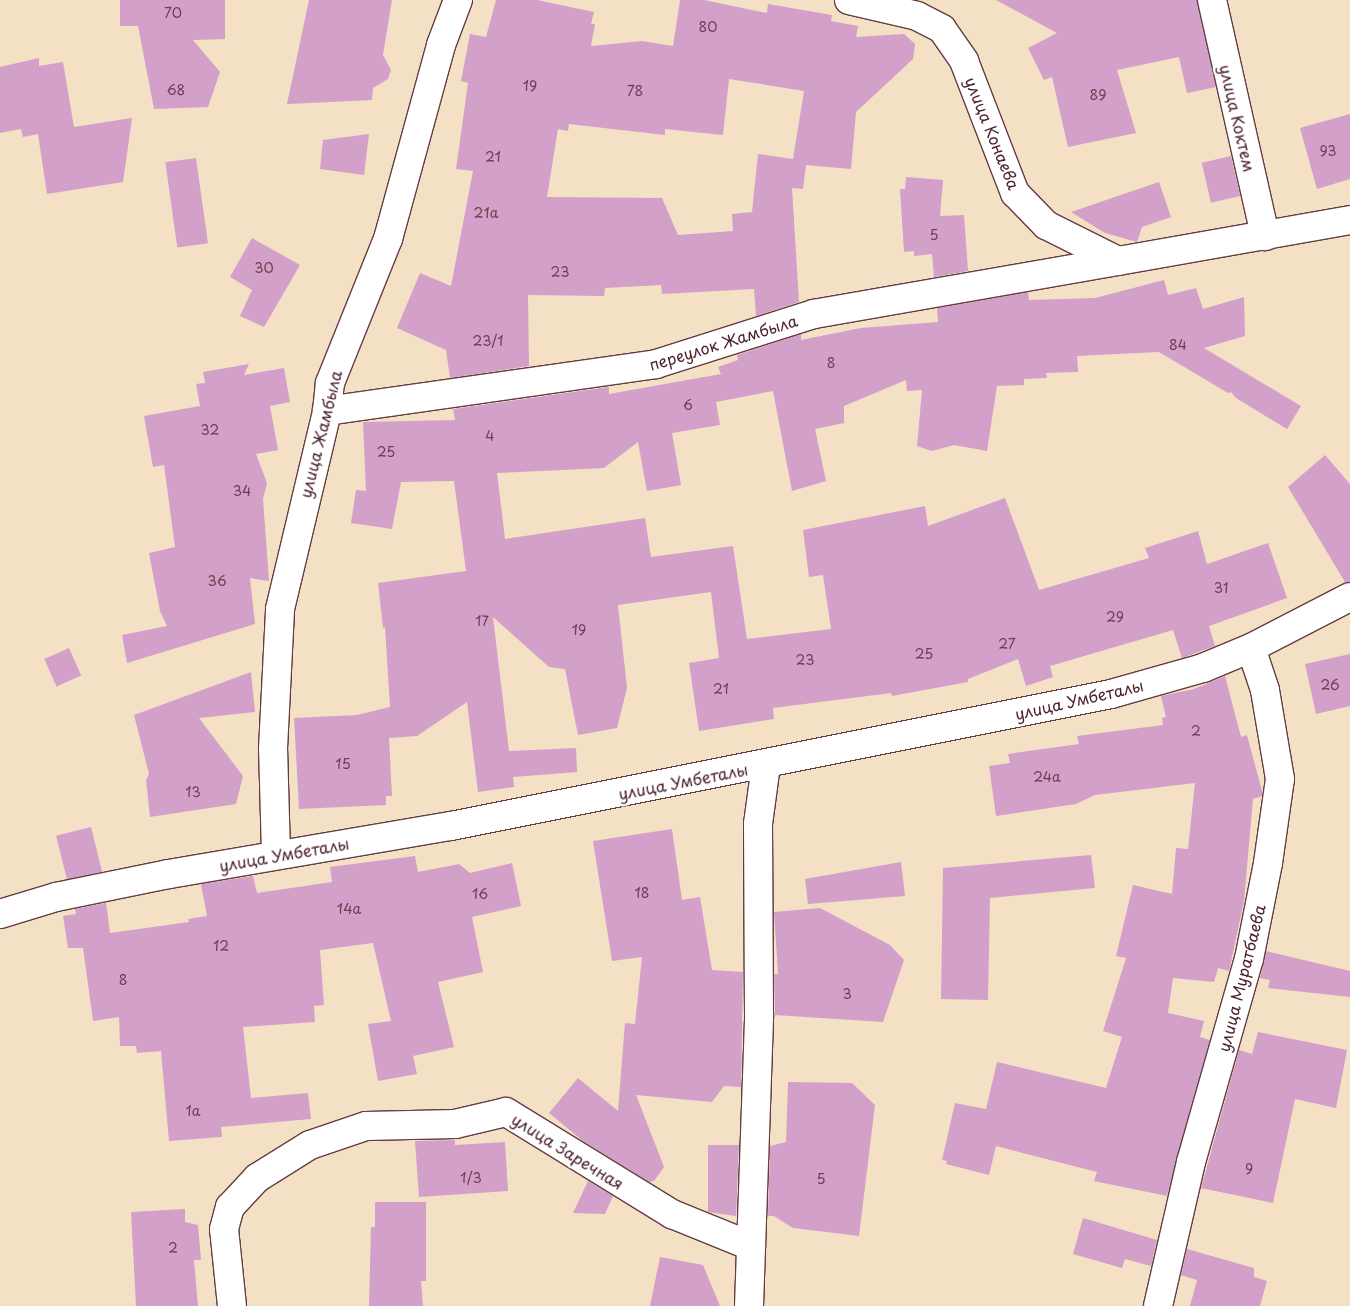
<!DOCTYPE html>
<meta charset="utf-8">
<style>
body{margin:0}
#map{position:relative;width:1350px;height:1306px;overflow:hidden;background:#f4e0c5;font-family:"Playpen Sans",sans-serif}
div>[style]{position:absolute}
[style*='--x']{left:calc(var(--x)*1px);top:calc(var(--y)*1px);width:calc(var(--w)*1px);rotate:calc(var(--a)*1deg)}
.building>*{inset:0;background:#d2a0c9;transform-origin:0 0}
.roads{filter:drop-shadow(1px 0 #643c42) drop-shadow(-1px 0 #643c42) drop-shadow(0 1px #643c42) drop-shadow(0 -1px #643c42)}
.minor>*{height:28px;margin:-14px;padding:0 14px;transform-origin:14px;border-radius:14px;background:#fff}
span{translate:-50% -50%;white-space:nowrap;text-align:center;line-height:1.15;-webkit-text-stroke:4.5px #fff;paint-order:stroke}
.number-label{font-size:14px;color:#6c3f52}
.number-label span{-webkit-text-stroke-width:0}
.street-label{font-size:16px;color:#4a1f2b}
</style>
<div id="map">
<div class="building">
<div style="clip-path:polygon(120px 0,225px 0,225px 39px,193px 40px,220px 72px,208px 107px,154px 109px,138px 26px,120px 26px)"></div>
<div style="clip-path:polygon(309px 0,392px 0,383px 55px,391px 70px,388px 79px,373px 88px,372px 100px,287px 104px)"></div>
<div style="clip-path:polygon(evenodd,496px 0,537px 0,594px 12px,591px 24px,595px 24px,591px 46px,642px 41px,673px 46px,680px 0,704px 0,767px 13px,768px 4px,832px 15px,831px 21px,858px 26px,856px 37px,904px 34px,915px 44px,913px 59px,856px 112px,851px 169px,806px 165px,803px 189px,792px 188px,799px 302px,756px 316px,754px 289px,662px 294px,661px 285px,605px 288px,604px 296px,528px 295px,529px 366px,450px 378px,446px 350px,397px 328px,420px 273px,451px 286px,473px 171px,456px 169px,468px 83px,461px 81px,470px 34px,486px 37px,496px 0,729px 79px,804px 91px,793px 159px,758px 154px,752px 212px,732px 214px,733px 231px,678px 235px,662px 198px,547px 197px,558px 129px,568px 131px,569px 124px,665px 135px,665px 129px,723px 135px,729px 79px)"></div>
<div style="clip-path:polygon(996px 0,1197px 0,1216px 87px,1187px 93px,1179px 57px,1117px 70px,1136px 133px,1068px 147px,1052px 77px,1044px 80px,1028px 48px,1057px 33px)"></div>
<div style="clip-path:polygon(39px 58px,39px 66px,63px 62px,74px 127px,132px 118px,123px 182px,47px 194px,38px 134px,23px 137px,21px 129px,0 133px,0 67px)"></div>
<div style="clip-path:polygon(1350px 114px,1350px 179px,1317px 189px,1300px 128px)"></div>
<div style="clip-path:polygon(369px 134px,364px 175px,320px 169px,323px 140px)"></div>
<div style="left:1231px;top:156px;width:41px;height:30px;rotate:77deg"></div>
<div style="left:196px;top:158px;width:86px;height:31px;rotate:82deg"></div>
<div style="clip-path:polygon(906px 177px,943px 180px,940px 216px,964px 215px,968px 271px,934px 277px,932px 254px,914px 256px,914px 251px,904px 252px,900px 189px,905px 189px)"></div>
<div style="clip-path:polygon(1159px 182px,1171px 217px,1142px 227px,1137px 242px,1105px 233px,1071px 212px)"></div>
<div style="clip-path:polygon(252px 238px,300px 265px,264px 327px,240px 316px,252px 290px,230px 277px)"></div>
<div style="clip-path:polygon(1164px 280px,1168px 295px,1196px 288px,1203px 309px,1244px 297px,1245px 336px,1204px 348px,1301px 406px,1287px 429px,1236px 398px,1231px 392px,1228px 393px,1159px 352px,1077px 356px,1078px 372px,1046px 373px,1047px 378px,1024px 379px,1024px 385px,997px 386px,987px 451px,954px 445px,932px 451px,917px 446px,922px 390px,907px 391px,906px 380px,844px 406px,844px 423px,815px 429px,826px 481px,792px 491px,773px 391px,716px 402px,720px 425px,672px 433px,681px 485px,647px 491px,638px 442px,604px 468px,497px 473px,505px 539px,645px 518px,651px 557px,733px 546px,747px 639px,831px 629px,823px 575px,809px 577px,803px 530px,925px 506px,928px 526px,1005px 498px,1039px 590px,1149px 558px,1145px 548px,1198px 531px,1207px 564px,1268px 543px,1287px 598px,1209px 626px,1215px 646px,1182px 658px,1173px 630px,1050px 666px,1053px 677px,1026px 686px,1018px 659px,968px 679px,968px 682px,892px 696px,891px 693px,773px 708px,774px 719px,699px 731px,689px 663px,719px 658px,711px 592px,618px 605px,627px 688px,617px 728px,578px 735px,565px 669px,549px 667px,493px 617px,509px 751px,576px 748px,577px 772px,513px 777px,514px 787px,478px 792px,467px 702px,417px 736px,389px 738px,392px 796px,386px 796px,386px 805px,299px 809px,294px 718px,357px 715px,390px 707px,385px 627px,383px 628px,378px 583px,466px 571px,454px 481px,401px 482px,392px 529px,351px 523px,356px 490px,366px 491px,363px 422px,455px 420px,453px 409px,609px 387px,609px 394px,721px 374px,718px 367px,738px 360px,737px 355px,801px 334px,801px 340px,861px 328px,938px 322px,937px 308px,1028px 292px,1029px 300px,1095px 298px)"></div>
<div style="clip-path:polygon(249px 364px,244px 375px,284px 368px,290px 402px,270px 406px,278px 450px,256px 454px,267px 483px,263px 499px,269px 581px,250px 578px,255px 624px,127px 663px,122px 635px,167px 626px,160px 611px,149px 553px,175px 547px,164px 465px,153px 467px,144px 416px,200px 406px,196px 384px,205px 383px,203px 372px)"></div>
<div style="clip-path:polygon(1325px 455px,1350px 484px,1350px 581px,1345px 582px,1288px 487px)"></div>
<div style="left:69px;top:648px;width:30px;height:27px;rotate:66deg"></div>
<div style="clip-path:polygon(1350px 654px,1350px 706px,1316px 714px,1305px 664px)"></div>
<div style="clip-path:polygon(251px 672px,255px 712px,199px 718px,243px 776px,236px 804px,150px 817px,146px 780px,149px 774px,134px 715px)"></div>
<div style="clip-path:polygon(1225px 676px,1241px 737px,1247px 735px,1262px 791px,1262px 796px,1253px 799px,1244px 901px,1229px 971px,1218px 968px,1214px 982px,1173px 978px,1168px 1013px,1204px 1021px,1200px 1037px,1210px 1040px,1167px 1196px,1094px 1181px,1097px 1172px,996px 1146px,989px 1175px,946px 1164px,947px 1161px,942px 1160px,955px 1103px,986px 1109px,997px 1062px,1106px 1088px,1122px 1037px,1103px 1031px,1126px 958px,1116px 956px,1133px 885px,1172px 894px,1176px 848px,1188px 849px,1195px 783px,1095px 795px,1076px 804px,996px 816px,989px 766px,1010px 763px,1008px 754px,1079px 744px,1077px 736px,1163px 725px,1162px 718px,1166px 717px,1161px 696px,1194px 689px)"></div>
<div style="left:91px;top:827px;width:46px;height:36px;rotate:76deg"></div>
<div style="clip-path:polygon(672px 829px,682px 900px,700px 897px,712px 970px,743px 972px,741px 1087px,724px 1086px,712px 1102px,636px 1095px,664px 1167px,654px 1181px,649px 1182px,583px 1141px,549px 1113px,578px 1078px,618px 1111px,625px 1023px,635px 1024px,642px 957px,612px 961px,593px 841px)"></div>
<div style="clip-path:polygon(1091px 855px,1095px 888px,990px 898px,988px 1000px,941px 999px,943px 868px)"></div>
<div style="clip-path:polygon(415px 856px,418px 872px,459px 864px,470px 873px,512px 863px,521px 906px,472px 917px,483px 972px,438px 982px,454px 1047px,413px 1056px,417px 1074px,378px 1081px,368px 1024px,391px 1021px,373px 943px,320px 950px,324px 1005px,314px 1006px,315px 1022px,243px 1027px,251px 1098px,308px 1093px,311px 1119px,221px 1127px,222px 1137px,169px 1141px,161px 1051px,137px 1053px,136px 1046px,120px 1046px,119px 1017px,93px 1021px,83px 948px,68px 948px,63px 916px,76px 914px,75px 909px,106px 903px,110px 933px,189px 922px,188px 919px,207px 916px,201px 884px,253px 876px,257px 893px,332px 882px,330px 867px)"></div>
<div style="clip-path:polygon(901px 862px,905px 896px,808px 904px,805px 879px)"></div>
<div style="clip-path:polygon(820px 908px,890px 945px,904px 960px,883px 1022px,775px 1015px,774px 974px,778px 974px,774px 912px)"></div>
<div style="clip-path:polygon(1266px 951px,1350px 971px,1350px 997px,1268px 988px,1270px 980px,1260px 978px)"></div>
<div style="clip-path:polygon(1258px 1032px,1347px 1050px,1336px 1108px,1295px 1099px,1273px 1203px,1201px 1188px,1239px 1050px,1252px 1054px)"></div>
<div style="clip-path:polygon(788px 1082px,852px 1083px,875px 1105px,859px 1236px,793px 1228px,774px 1216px,768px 1216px,770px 1146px,786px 1142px)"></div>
<div style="clip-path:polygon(455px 1140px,455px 1145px,505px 1142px,508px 1191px,419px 1197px,415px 1141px)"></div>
<div style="clip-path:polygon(708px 1145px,739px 1145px,736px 1216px,708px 1212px)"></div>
<div style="clip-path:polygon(588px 1181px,613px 1196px,605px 1214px,573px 1213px)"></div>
<div style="clip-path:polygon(375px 1202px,426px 1202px,426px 1281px,421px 1281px,423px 1306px,369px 1306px,371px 1227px,375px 1227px)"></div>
<div style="clip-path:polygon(185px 1209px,185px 1222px,198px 1225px,201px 1260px,194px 1260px,198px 1306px,136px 1306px,131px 1212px)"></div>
<div style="clip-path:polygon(1083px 1218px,1157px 1240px,1151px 1266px,1125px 1259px,1122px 1268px,1073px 1254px)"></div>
<div style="clip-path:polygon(1187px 1249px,1254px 1268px,1254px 1277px,1267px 1281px,1260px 1306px,1190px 1306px,1197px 1280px,1181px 1275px)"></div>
<div style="clip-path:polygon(660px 1257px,703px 1265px,720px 1306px,650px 1306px)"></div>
</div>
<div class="roads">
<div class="minor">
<div style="--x:849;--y:0;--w:70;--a:13.2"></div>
<div style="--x:917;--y:16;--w:28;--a:27"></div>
<div style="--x:942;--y:29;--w:39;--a:55"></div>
<div style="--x:964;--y:61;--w:142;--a:68.9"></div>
<div style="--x:1015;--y:193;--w:45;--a:45.9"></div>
<div style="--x:1046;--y:225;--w:80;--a:26.6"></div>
<div style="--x:1118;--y:261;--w:236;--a:-10"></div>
<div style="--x:1212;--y:0;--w:242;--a:77.3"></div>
<div style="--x:327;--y:411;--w:332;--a:-8.1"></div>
<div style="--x:656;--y:364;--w:166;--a:-17.6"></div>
<div style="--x:814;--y:314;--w:309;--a:-9.9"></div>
<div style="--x:276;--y:854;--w:105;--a:-91.6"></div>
<div style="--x:273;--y:749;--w:140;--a:-87.1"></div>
<div style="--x:280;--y:609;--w:204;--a:-76.6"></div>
<div style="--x:327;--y:411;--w:28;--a:-84"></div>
<div style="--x:330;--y:383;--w:155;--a:-68.1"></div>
<div style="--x:388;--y:239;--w:201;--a:-74.7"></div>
<div style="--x:441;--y:45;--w:48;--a:-69.3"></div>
<div style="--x:0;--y:914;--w:59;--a:-16.9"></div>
<div style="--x:56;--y:897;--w:115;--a:-11.5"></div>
<div style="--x:169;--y:874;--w:286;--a:-9.7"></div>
<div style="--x:451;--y:826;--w:673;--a:-11.31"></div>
<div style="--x:1111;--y:694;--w:96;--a:-15.8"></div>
<div style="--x:1203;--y:668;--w:52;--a:-22.6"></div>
<div style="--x:1251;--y:648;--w:111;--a:-27.3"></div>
<div style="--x:232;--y:1306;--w:77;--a:-95.9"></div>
<div style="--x:224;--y:1229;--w:23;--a:-75"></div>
<div style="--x:230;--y:1207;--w:40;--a:-47"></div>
<div style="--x:257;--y:1178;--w:62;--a:-31.9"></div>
<div style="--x:310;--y:1145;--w:59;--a:-18.7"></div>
<div style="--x:366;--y:1126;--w:89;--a:-1.3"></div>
<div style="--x:455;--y:1124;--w:52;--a:-13.2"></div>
<div style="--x:506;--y:1112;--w:195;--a:31.6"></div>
<div style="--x:672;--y:1214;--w:85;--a:22.1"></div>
<div style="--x:749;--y:1306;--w:291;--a:-88"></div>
<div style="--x:759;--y:1015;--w:191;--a:-90.3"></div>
<div style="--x:758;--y:824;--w:60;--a:-82.3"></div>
<div style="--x:1158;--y:1306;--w:148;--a:-77.1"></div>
<div style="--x:1191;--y:1162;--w:211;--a:-74.1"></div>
<div style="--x:1249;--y:959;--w:98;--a:-78.8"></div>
<div style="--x:1268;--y:863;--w:85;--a:-81.9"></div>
<div style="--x:1280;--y:779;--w:90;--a:-99.6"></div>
<div style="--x:1265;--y:690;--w:44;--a:-108.4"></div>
</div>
</div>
<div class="number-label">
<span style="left:173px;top:13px">70</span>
<span style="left:708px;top:27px">80</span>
<span style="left:530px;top:86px">19</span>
<span style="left:176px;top:90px">68</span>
<span style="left:635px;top:91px">78</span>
<span style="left:1098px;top:95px">89</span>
<span style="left:1328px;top:151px">93</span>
<span style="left:493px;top:157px">21</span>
<span style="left:486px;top:213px">21а</span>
<span style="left:934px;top:235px">5</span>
<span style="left:264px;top:268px">30</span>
<span style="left:560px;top:272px">23</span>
<span style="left:488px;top:341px">23/1</span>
<span style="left:1178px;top:345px">84</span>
<span style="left:831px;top:363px">8</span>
<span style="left:688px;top:405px">6</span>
<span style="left:210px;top:430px">32</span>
<span style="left:490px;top:436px">4</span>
<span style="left:386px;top:452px">25</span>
<span style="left:242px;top:491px">34</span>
<span style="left:217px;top:581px">36</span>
<span style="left:1221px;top:588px">31</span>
<span style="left:1115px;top:617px">29</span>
<span style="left:482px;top:621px">17</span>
<span style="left:579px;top:630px">19</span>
<span style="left:1007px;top:644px">27</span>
<span style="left:924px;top:654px">25</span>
<span style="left:805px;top:660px">23</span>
<span style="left:1330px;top:685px">26</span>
<span style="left:721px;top:689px">21</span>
<span style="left:1196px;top:731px">2</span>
<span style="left:343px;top:764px">15</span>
<span style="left:1047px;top:777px">24а</span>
<span style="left:193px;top:792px">13</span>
<span style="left:642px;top:893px">18</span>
<span style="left:480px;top:894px">16</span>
<span style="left:349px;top:909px">14а</span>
<span style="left:221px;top:946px">12</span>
<span style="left:123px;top:980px">8</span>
<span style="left:847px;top:994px">3</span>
<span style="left:193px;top:1111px">1а</span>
<span style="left:1249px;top:1169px">9</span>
<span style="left:471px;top:1178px">1/3</span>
<span style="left:821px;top:1179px">5</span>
<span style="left:173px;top:1248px">2</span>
</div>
<div class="street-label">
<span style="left:1238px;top:118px;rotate:77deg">улица Коктем</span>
<span style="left:993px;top:133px;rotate:68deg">улица Конаева</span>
<span style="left:723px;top:342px;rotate:-17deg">переулок Жамбыла</span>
<span style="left:320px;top:434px;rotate:-76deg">улица Жамбыла</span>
<span style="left:1079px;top:699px;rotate:-13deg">улица Умбеталы</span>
<span style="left:683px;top:781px;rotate:-11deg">улица Умбеталы</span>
<span style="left:284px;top:854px;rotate:-10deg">улица Умбеталы</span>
<span style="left:1241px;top:978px;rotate:-76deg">улица Муратбаева</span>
<span style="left:568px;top:1151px;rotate:32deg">улица Заречная</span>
</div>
</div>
